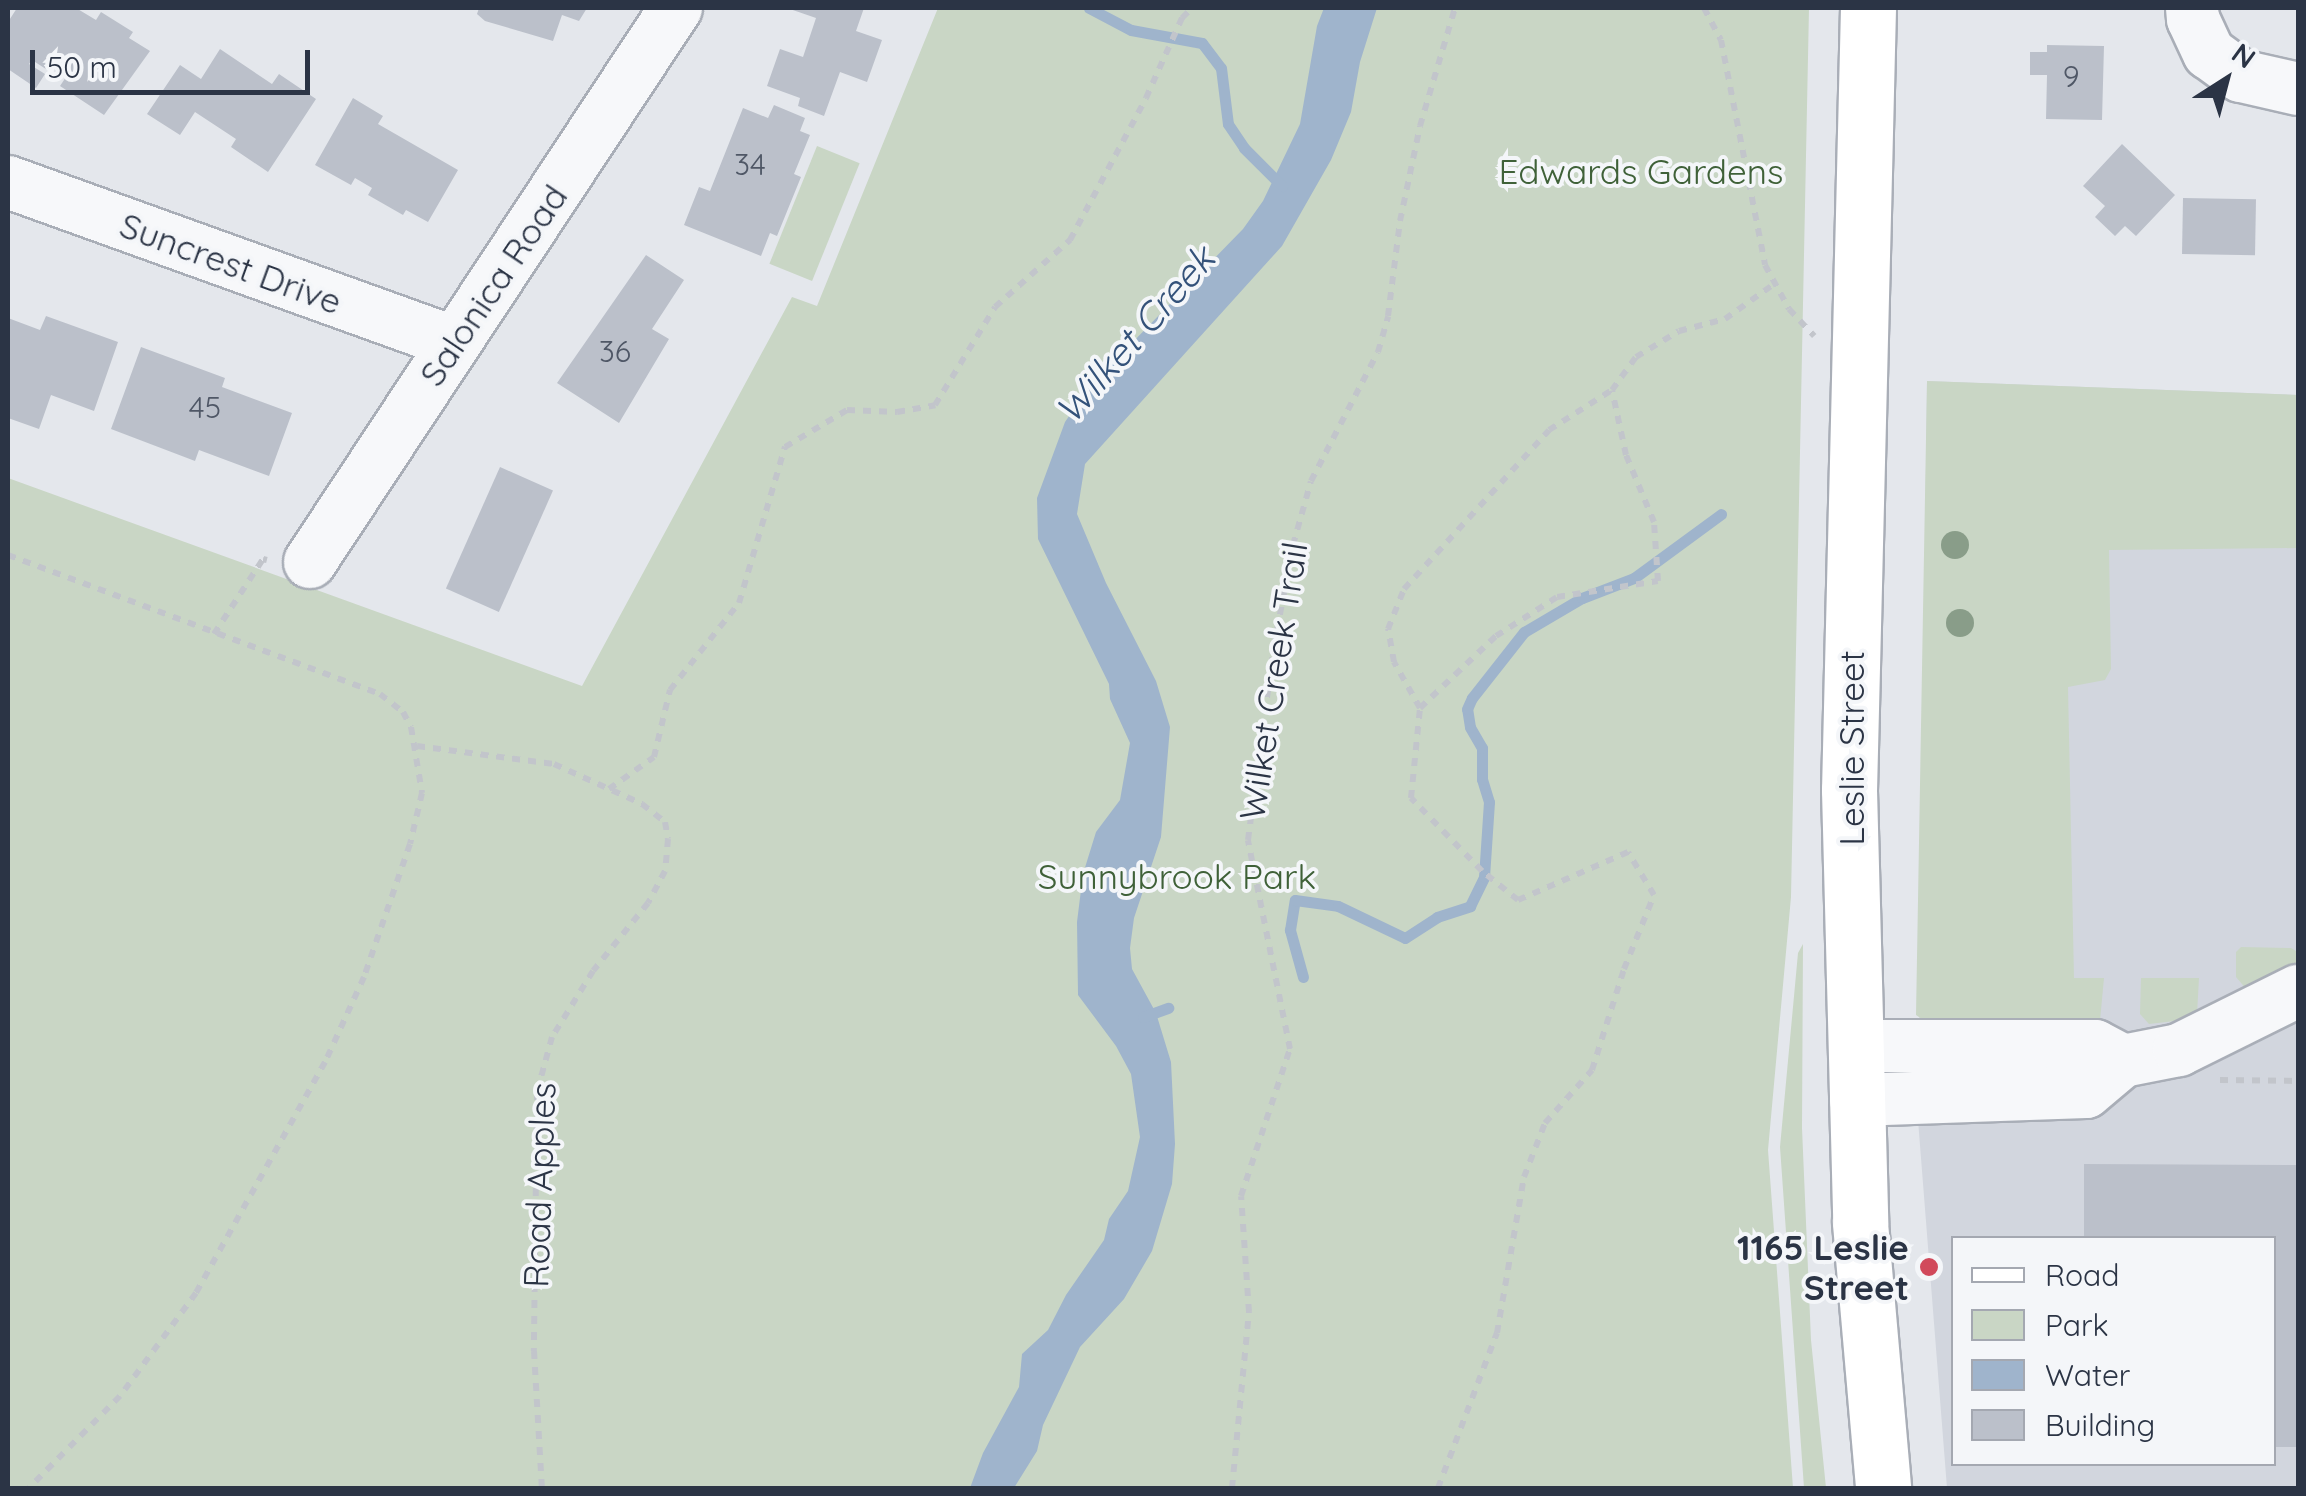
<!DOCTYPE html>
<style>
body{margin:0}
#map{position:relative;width:2306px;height:1496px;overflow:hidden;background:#e4e7ec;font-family:Quicksand,sans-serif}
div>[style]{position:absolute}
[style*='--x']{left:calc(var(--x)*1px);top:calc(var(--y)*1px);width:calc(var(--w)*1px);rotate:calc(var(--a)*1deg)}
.built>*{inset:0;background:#d2d6de}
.green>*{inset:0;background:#c9d6c5;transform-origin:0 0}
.water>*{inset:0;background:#9fb4cc}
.stream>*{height:11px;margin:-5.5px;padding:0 5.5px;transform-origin:5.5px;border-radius:5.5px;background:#9fb4cc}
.building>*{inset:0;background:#bbc0ca;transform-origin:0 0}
.path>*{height:6px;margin-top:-3px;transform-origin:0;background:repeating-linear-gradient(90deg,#c2c5cb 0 8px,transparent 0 16px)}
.roads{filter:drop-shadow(2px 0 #a9aeb7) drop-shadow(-2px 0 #a9aeb7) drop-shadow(0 2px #a9aeb7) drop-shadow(0 -2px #a9aeb7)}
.minor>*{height:52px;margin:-26px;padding:0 26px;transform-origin:26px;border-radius:26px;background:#f7f8fa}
.major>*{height:55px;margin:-27.5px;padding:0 27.5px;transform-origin:27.5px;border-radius:27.5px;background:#fff}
.trees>*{width:28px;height:28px;margin:-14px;border-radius:50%;background:#899d89}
.dots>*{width:28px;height:28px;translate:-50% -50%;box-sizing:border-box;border:5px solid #f4f6f9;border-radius:50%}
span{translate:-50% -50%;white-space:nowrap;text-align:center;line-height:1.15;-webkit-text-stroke:8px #f4f6f9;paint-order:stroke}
.number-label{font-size:30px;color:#4f5766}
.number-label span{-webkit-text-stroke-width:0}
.park-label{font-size:35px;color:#3f6138}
.street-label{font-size:35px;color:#2b3445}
.poi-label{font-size:35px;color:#2b3445;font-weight:700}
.right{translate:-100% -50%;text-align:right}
.water-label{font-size:38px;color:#34527a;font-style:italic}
.frame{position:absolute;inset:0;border:10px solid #2b3445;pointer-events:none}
.legend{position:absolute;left:1951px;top:1236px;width:325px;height:230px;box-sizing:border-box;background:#f4f6f9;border:2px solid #a4a8b1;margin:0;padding:12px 18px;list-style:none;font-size:30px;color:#2b3445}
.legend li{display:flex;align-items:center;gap:20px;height:50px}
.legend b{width:50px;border:2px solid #a4a8b1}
.north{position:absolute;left:2176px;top:30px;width:100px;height:100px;-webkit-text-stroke:8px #f4f6f9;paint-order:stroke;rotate:36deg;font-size:28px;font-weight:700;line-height:40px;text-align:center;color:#2b3445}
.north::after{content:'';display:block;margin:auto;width:35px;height:45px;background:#2b3445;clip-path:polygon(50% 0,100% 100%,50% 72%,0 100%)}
.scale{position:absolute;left:30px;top:50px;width:280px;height:45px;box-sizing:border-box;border:5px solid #2b3445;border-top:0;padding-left:12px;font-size:30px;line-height:35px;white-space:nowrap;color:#2b3445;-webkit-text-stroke:8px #f4f6f9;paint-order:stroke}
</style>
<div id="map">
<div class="built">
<div style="clip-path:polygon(evenodd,1927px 381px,2298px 395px,2298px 1488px,1947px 1488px,1918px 1120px,1927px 381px,1954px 1238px,2274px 1238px,2274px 1464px,1954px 1464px,1954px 1238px)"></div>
</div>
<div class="green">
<div style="clip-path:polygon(938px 8px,1809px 8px,1791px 897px,1768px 1150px,1793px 1488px,8px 1488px,8px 478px,582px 686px,792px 297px,817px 306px)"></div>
<div style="left:817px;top:146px;width:46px;height:127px;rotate:22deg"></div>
<div style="clip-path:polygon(1927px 381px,2298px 395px,2298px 548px,2109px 550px,2111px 669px,2105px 680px,2068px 687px,2074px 978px,2104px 978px,2100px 1021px,1925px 1021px,1916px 1015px)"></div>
<div style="clip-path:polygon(1803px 944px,1802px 1128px,1811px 1340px,1826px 1488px,1804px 1488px,1780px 1147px,1798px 953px)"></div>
<div style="clip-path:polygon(2241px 947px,2291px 948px,2296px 951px,2296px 967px,2248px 991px,2236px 977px,2236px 952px)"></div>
<div style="clip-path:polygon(2141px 978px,2199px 978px,2197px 1014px,2192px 1019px,2149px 1024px,2140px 1014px)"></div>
</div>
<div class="water">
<div style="clip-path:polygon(1324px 8px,1377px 8px,1360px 62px,1351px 112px,1331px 160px,1282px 246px,1085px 464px,1077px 514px,1106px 583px,1156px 681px,1170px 727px,1161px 837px,1134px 918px,1130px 948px,1132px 969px,1156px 1013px,1171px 1062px,1175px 1144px,1172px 1184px,1152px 1251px,1124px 1299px,1080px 1347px,1043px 1425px,1037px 1451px,1014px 1488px,970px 1488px,983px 1453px,1019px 1387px,1022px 1354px,1048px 1330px,1066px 1295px,1104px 1240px,1109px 1219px,1128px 1191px,1140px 1137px,1131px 1074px,1116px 1046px,1078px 995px,1077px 922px,1083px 874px,1096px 832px,1120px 800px,1130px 743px,1110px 699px,1109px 684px,1038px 539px,1037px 498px,1065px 422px,1089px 387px,1243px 229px,1263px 201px,1300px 124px,1317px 26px)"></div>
</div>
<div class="stream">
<div style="--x:1089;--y:8;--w:47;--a:27.6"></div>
<div style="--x:1131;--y:30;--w:72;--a:10.4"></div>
<div style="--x:1202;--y:43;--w:31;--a:53"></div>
<div style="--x:1221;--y:68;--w:56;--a:82.9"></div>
<div style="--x:1228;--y:124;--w:29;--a:56"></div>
<div style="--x:1244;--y:148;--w:54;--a:45"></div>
<div style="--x:1303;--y:977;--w:49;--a:-105.5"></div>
<div style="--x:1290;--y:930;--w:30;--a:-81"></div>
<div style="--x:1295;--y:900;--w:43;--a:7.9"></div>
<div style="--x:1338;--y:906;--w:74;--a:25.5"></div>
<div style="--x:1405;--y:938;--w:38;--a:-33"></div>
<div style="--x:1437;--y:917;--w:35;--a:-18"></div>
<div style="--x:1470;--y:906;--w:32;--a:-64"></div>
<div style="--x:1484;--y:877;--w:75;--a:-86.2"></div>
<div style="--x:1489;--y:802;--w:24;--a:-107"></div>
<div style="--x:1482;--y:779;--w:31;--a:-90"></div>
<div style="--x:1482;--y:748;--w:24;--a:-120"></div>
<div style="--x:1470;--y:727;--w:18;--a:-99"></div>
<div style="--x:1467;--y:709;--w:12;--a:-66"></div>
<div style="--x:1472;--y:698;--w:84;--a:-51.8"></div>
<div style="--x:1524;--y:632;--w:67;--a:-30.4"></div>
<div style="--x:1582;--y:598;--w:56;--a:-21"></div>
<div style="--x:1634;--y:578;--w:108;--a:-36.3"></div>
<div style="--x:1143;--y:1017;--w:27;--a:-20"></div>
</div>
<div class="building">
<div style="clip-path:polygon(17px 8px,76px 8px,96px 20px,101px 12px,133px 32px,129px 38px,150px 51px,104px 115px,60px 86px,66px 77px,55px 69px,52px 73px,32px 60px,29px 64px,45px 74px,36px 88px,8px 69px,8px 22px)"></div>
<div style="clip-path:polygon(479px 8px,587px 8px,579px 21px,562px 15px,553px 41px,485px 21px,477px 14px)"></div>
<div style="clip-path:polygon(787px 8px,864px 8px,856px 31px,882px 40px,867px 82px,840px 72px,824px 116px,798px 106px,800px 98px,767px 86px,780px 49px,803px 57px,816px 18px)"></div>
<div style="clip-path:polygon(2047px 45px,2104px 46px,2102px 120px,2046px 119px,2047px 75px,2030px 75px,2030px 52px,2047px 52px)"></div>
<div style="clip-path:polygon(220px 49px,272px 84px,279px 74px,316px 99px,268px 172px,231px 147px,236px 139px,195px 112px,180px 135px,147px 114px,180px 65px,201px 79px)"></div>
<div style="clip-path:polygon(353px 98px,383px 116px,378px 124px,458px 170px,428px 222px,406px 210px,403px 215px,368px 195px,372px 188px,355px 178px,351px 185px,315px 165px)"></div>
<div style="clip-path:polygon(774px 105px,805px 118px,800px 131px,810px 135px,794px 174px,801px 177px,777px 236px,770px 233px,761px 256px,684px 225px,699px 187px,710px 191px,743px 108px,768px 118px)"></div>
<div style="clip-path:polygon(2122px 144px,2175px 195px,2136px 236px,2125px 226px,2115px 236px,2095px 217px,2105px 206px,2083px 186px)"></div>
<div style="left:2183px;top:198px;width:73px;height:56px;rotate:1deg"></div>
<div style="clip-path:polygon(646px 255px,684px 280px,652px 329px,669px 339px,619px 423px,557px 383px)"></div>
<div style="clip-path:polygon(46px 316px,118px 342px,94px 411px,51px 395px,39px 429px,8px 418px,8px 318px,40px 330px)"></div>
<div style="clip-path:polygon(141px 347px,225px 378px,222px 387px,292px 413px,269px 476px,199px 450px,195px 461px,111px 429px)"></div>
<div style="left:500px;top:467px;width:58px;height:133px;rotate:24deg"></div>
<div style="clip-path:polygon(2084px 1164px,2298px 1165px,2298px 1447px,2274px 1447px,2274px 1238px,2084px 1238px)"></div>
</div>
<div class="path">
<div style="--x:1704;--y:8;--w:36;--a:62"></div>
<div style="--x:1721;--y:40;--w:229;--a:78.9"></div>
<div style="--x:1765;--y:265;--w:50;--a:61.4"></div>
<div style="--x:1789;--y:309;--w:37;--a:47"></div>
<div style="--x:8;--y:555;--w:397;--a:20.5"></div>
<div style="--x:380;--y:694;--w:29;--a:38"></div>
<div style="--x:403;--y:712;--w:17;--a:62"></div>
<div style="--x:411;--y:727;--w:67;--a:80.5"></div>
<div style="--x:422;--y:793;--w:52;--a:103.2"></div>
<div style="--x:410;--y:844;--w:141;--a:109.1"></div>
<div style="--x:364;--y:977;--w:94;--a:114.6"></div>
<div style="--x:325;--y:1062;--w:265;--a:119.2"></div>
<div style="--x:196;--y:1293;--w:128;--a:126.4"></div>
<div style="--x:120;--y:1396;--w:129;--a:134.7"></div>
<div style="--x:214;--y:634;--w:90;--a:-56.8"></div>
<div style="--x:263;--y:559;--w:4;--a:14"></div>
<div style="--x:1420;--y:708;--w:53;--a:-119.5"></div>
<div style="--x:1394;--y:662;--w:34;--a:-100"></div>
<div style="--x:1388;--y:629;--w:43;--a:-68.2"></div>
<div style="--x:1404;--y:589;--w:215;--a:-47.6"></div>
<div style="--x:1549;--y:430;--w:75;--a:-32.4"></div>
<div style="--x:417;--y:746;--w:138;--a:7.5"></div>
<div style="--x:554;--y:764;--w:97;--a:24.4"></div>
<div style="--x:642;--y:804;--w:29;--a:38"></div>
<div style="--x:665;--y:822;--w:17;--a:80"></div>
<div style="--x:668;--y:839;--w:32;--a:95"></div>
<div style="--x:665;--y:871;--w:36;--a:118"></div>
<div style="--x:648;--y:903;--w:87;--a:129"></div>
<div style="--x:593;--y:971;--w:78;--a:121.8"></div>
<div style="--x:552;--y:1037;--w:57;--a:105.3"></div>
<div style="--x:537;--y:1092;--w:259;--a:90.7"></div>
<div style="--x:534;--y:1351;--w:137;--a:86.7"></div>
<div style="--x:609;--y:789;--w:55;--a:-35.4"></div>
<div style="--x:654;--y:757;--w:69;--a:-76.6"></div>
<div style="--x:670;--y:690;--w:111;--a:-51.6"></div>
<div style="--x:739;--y:603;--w:163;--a:-73.6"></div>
<div style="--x:785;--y:447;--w:72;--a:-30.8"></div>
<div style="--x:847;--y:410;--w:50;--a:2.3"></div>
<div style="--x:897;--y:412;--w:39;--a:-10"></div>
<div style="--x:935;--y:405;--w:115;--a:-58.5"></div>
<div style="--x:995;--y:307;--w:101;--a:-41.8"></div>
<div style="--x:1070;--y:240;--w:161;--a:-61.8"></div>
<div style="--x:1146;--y:98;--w:88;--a:-65.8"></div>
<div style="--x:1182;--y:18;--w:14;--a:-45"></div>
<div style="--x:2220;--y:1080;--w:78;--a:0.7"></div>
<div style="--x:1232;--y:1488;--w:177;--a:-84.5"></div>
<div style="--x:1249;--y:1312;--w:116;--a:-93.9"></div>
<div style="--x:1241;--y:1196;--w:155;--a:-71.6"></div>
<div style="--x:1290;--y:1049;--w:213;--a:-101.4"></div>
<div style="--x:1248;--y:840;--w:196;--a:-82.4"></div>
<div style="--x:1274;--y:646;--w:103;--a:-79.3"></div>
<div style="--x:1293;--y:545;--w:66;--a:-74.3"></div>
<div style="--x:1311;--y:481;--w:145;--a:-62.6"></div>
<div style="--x:1378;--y:352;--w:37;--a:-74"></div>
<div style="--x:1388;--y:316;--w:96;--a:-82.8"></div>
<div style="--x:1400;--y:221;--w:97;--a:-78.1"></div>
<div style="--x:1420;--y:126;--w:123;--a:-73.5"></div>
<div style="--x:1438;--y:1488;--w:166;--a:-69.2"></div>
<div style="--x:1497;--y:1333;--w:158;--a:-80.2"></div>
<div style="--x:1524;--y:1177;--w:58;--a:-68.7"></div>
<div style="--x:1545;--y:1123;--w:71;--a:-48.4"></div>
<div style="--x:1592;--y:1070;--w:106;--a:-72.4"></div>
<div style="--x:1624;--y:969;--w:80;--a:-67.9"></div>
<div style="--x:1654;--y:895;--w:50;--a:-121.2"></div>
<div style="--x:1628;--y:852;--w:120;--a:156.4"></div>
<div style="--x:1518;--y:900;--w:46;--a:-141.1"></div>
<div style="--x:1482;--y:871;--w:102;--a:-134.2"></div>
<div style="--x:1411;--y:798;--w:90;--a:-84.3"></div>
<div style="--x:1420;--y:708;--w:105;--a:-43.5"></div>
<div style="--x:1496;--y:636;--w:72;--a:-32.6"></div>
<div style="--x:1557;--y:597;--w:102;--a:-9"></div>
<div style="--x:1658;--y:581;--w:59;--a:-93.9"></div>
<div style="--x:1654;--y:522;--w:73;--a:-112.7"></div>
<div style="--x:1626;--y:455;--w:66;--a:-102.2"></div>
<div style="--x:1612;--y:390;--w:41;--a:-54"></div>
<div style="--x:1636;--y:357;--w:50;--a:-31.2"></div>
<div style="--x:1679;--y:331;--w:48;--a:-14.6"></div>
<div style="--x:1725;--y:319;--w:60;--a:-35.5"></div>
</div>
<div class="roads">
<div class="minor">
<div style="--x:2192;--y:8;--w:11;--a:85"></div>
<div style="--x:2193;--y:19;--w:38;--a:65"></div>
<div style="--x:2209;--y:53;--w:39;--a:36"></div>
<div style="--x:2241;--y:76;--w:58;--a:12.8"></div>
<div style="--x:8;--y:182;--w:474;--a:19.8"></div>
<div style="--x:310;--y:562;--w:664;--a:-56.55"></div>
<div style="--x:1855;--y:1046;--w:240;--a:0"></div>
<div style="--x:2095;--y:1046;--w:32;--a:28"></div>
<div style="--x:1856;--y:1100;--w:230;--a:-2"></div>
<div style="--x:2086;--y:1092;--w:48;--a:-40"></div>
<div style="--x:2123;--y:1061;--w:57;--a:-11.1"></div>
<div style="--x:2179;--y:1050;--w:133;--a:-26.4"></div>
</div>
<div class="major">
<div style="--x:1868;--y:8;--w:782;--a:91.39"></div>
<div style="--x:1849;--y:790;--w:433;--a:88.5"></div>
<div style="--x:1860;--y:1223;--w:266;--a:85"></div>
</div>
</div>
<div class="trees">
<div style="left:1955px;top:545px"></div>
<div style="left:1960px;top:623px"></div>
</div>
<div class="dots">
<div style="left:1929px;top:1267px;background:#d1495b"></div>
</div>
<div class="number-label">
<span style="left:2071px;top:76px">9</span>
<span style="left:750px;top:164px">34</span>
<span style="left:615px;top:351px">36</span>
<span style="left:205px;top:407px">45</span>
</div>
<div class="park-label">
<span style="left:1641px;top:171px">Edwards Gardens</span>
<span style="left:1177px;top:876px">Sunnybrook Park</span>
</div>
<div class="street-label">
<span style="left:231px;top:263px;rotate:20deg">Suncrest Drive</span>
<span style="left:493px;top:285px;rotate:-56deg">Salonica Road</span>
<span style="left:1273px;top:681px;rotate:-81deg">Wilket Creek Trail</span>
<span style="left:1851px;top:748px;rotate:-90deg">Leslie Street</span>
<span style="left:539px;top:1185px;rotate:-88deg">Road Apples</span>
</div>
<div class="poi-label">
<span class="right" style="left:1909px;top:1267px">1165 Leslie<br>Street</span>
</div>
<div class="water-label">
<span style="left:1135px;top:335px;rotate:-49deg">Wilket Creek</span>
</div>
<div class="frame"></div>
<ul class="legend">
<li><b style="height:12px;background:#fff"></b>Road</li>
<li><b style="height:28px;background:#c9d6c5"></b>Park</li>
<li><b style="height:28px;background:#9fb4cc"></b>Water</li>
<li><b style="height:28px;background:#bbc0ca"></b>Building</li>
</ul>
<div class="north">N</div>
<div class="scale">50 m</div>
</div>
